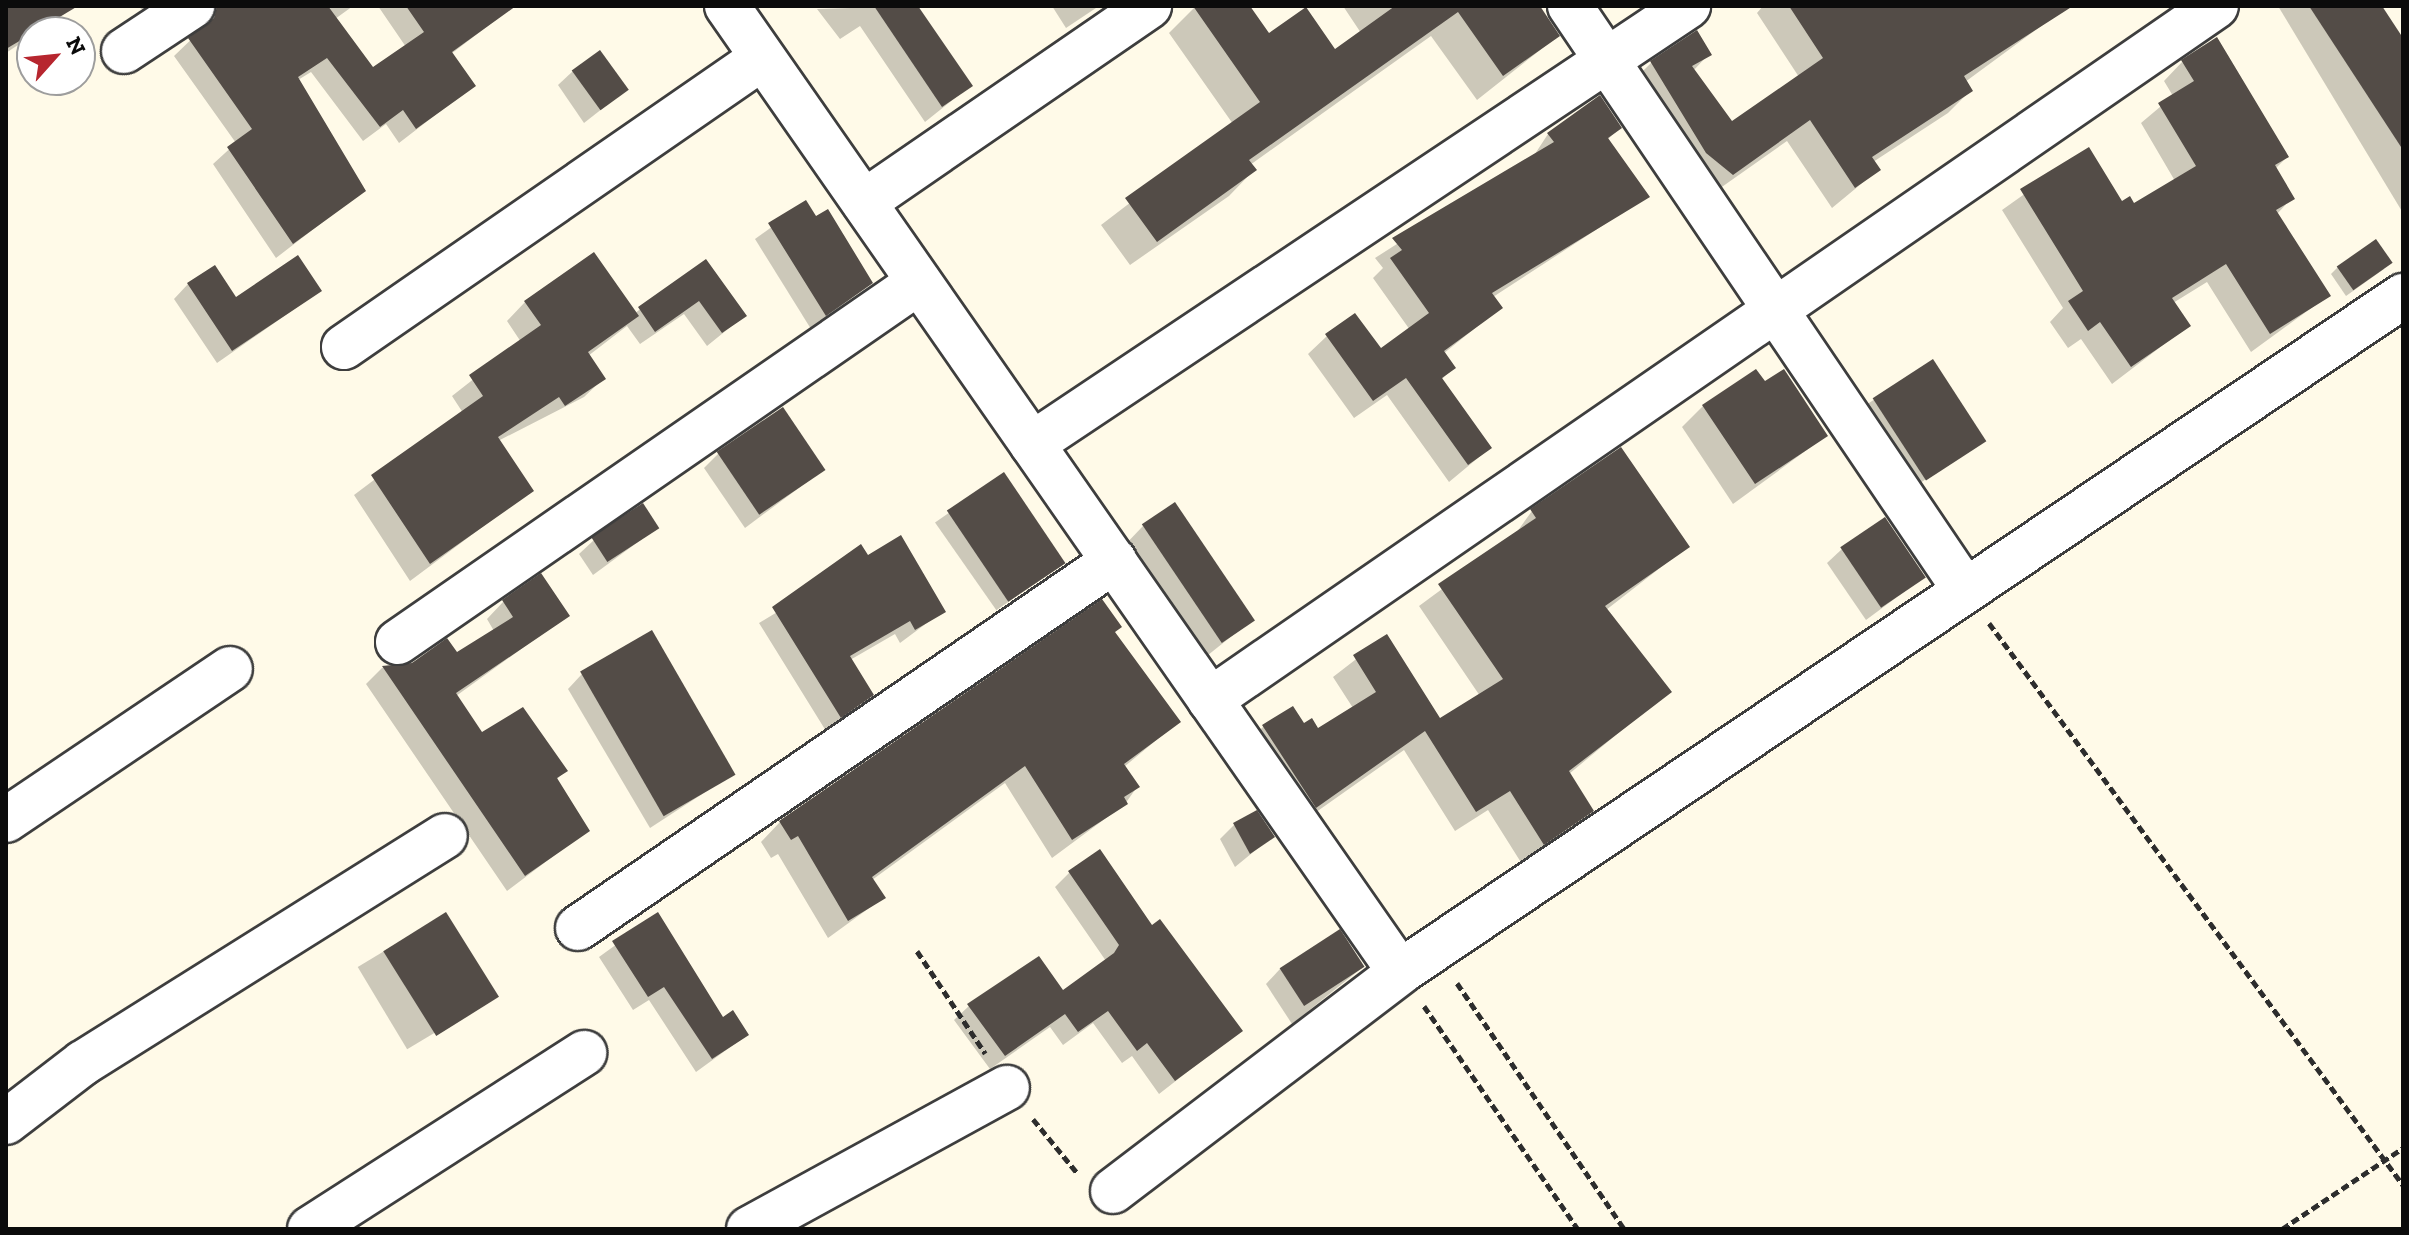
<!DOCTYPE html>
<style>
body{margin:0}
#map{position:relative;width:2409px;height:1235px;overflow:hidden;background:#fffae8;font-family:"Zilla Slab",serif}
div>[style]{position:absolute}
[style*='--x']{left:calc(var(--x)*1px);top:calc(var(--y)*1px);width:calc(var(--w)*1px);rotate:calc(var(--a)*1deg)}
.shadow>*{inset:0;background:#0003;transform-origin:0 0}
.building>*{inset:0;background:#534c47;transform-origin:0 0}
.path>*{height:5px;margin-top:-2.5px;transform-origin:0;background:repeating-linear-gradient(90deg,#2d2d2d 0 8px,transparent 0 12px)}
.roads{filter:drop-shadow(2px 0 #3e3e3e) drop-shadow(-2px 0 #3e3e3e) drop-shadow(0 2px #3e3e3e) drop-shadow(0 -2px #3e3e3e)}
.minor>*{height:44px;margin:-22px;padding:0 22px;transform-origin:22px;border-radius:22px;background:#fff}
span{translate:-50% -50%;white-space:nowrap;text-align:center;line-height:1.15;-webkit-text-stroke:8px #fff;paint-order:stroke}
.frame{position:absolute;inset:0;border:8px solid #0b0b0b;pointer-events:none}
.north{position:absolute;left:16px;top:16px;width:80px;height:80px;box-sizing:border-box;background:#fff;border:2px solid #9d9d9d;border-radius:50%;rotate:63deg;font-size:22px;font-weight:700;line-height:32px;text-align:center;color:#0b0b0b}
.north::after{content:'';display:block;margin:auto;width:28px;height:36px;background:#b7262f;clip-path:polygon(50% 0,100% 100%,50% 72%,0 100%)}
</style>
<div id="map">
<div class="shadow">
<div style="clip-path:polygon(23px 6px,76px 6px,6px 53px,6px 18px)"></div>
<div style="clip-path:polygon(138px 6px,153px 6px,144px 11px)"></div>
<div style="clip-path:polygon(206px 6px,353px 6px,335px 19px,372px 70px,406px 47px,378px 6px,514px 6px,451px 54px,473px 86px,399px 143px,386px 124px,363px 141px,311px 72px,298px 80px,363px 191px,276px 258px,213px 164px,236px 143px,174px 56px,199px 32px)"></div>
<div style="clip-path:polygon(915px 6px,970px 86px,925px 122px,860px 26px,840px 39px,817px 9px)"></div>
<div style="clip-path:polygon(1052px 6px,1099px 6px,1066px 28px)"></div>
<div style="clip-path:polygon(1196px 6px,1248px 6px,1269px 36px,1334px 51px,1361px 33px,1343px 6px,1537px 6px,1558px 36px,1477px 100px,1431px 36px,1250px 165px,1254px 170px,1229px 196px,1130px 265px,1101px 225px,1233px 124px,1169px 33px)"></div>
<div style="clip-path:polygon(1763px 6px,2050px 6px,2056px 15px,1965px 82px,1971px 90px,1948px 113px,1873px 162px,1878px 170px,1832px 208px,1787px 141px,1709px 196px,1629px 85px,1651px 63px,1709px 54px,1693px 71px,1731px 124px,1799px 77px,1757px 13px)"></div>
<div style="clip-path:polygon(2278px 6px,2380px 6px,2403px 42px,2403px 213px)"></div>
<div style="clip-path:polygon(2182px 62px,2287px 157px,2275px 169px,2292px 198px,2276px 215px,2328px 296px,2251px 352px,2207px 282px,2173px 303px,2188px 326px,2112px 384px,2081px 339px,2068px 348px,2050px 322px,2063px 308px,2002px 210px,2088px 149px,2122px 204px,2134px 206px,2175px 181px,2141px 123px,2173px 96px,2164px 81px)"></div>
<div style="clip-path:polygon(573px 71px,626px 90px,584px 123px,558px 85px)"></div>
<div style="clip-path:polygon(1620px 128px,1607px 140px,1648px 196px,1493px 297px,1500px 308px,1443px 354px,1453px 368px,1441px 380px,1490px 448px,1449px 482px,1387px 395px,1354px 418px,1308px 354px,1327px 336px,1380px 351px,1410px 330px,1373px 278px,1383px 268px,1375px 258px,1533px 157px,1548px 134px)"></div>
<div style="clip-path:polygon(805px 203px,871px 283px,811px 329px,755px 239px)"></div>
<div style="clip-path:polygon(706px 262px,744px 316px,707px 346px,684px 314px,640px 344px,627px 326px,588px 356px,603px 379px,584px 397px,498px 441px,532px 490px,410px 581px,354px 495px,463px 413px,452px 396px,521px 342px,507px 321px,525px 302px,635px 313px)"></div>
<div style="clip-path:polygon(2338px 267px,2384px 269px,2346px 296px,2331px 274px)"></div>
<div style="clip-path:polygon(188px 284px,235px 299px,320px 291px,217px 363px,174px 299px)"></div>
<div style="left:1932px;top:362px;width:95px;height:99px;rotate:57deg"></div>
<div style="clip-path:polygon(1764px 384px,1826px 436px,1733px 504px,1682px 427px,1703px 406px)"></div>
<div style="clip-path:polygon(719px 453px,823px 470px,745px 528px,704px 468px)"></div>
<div style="left:1003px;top:475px;width:107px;height:83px;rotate:55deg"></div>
<div style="clip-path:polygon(1532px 511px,1687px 547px,1606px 610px,1669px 691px,1569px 774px,1591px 811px,1522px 864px,1488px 810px,1455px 831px,1404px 750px,1295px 827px,1243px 747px,1263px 727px,1318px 731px,1353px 708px,1333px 677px,1386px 636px,1440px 721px,1480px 696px,1419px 606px,1514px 536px)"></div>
<div style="clip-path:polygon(1143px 526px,1252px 620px,1198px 663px,1122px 548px)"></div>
<div style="clip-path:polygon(657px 528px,593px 575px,579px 554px,594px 540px)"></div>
<div style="clip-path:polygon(1842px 549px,1924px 577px,1866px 620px,1827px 563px)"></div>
<div style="clip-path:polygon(868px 557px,943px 611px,900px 643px,895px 634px,850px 660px,871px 695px,826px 731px,759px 623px)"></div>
<div style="clip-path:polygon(503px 602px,567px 616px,456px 696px,481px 735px,565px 771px,556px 780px,588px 830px,507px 891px,366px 684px,382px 668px,456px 654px,494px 631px,487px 619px)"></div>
<div style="clip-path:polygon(1113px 633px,1178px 722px,1124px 767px,1137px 787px,1125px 804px,1052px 858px,1005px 783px,872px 880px,883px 898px,828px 938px,778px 854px,771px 858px,761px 842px,780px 822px)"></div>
<div style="clip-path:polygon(582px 674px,733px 774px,650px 828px,568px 689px)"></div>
<div style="clip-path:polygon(1234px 825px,1273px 836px,1235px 867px,1220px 839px)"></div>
<div style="clip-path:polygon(1070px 872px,1152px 928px,1240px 1031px,1159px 1094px,1132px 1056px,1122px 1063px,1093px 1023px,1063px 1045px,1050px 1027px,990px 1069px,954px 1020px,969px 1006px,1062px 993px,1106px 961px,1055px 887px)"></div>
<div style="left:446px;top:914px;width:96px;height:103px;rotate:59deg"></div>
<div style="clip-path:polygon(657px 915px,722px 1020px,747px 1035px,696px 1072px,649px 1000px,633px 1010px,599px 957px)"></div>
<div style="clip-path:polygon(1363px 967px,1292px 1024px,1266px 984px,1280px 969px)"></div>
</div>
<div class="building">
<div style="clip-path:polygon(6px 6px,78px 6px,6px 49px)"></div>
<div style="clip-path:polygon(217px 6px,328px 6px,373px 67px,424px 32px,406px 6px,516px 6px,452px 52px,476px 86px,416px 129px,403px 110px,380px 127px,327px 58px,298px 77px,366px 191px,293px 244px,227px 147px,252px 129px,188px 38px,214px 18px)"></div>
<div style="clip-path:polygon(874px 6px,918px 6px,973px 86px,942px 107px)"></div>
<div style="clip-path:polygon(1193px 6px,1250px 6px,1269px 33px,1306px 7px,1335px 49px,1395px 6px,1540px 6px,1560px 36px,1503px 76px,1458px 12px,1249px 160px,1257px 170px,1157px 242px,1125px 198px,1260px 102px)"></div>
<div style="clip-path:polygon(1789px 6px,2073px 6px,1964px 76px,1973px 91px,1872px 157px,1881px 170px,1855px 188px,1810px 120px,1733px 175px,1706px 153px,1650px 61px,1697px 30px,1712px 55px,1692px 66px,1732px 121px,1823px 58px)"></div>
<div style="clip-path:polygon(2309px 6px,2382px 6px,2403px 38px,2403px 150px)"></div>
<div style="clip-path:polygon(2217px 37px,2289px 157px,2275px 165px,2295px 199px,2276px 210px,2331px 296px,2270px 334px,2226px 264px,2172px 298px,2191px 326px,2131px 367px,2100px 322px,2088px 331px,2068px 301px,2083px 291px,2020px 189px,2089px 147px,2122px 201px,2130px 196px,2134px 203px,2196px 166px,2158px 103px,2194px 81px,2181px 60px)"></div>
<div style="left:600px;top:50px;width:49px;height:35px;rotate:54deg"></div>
<div style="clip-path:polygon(1600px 95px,1622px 128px,1608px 138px,1650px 197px,1492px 293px,1503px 308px,1444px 351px,1456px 368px,1442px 378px,1492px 448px,1468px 465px,1406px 378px,1373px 401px,1325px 334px,1355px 313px,1381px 348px,1429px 313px,1390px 258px,1402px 250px,1392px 238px,1554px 142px,1547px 133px)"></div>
<div style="clip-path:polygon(806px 200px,816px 216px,828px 209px,873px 283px,826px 316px,768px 223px)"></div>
<div style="left:2376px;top:239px;width:29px;height:48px;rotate:55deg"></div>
<div style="clip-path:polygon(594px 252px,639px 316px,588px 352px,606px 379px,565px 406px,559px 397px,498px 437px,534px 491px,430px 564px,371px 475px,483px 396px,469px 375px,541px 325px,524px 301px)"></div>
<div style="clip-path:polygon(298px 255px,322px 291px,232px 351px,187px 283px,215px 265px,236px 297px)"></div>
<div style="clip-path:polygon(706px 259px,747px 316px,722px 333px,699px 301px,655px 332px,638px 307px)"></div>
<div style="left:1933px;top:359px;width:98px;height:72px;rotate:57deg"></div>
<div style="clip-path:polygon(1756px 369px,1765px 381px,1784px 369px,1828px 436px,1755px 484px,1702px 405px)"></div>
<div style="left:783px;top:407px;width:76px;height:80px;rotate:56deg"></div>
<div style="clip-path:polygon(1621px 447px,1690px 547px,1605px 606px,1672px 692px,1569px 771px,1594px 811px,1544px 845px,1510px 791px,1476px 812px,1425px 731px,1316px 808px,1262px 725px,1293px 706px,1304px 723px,1312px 718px,1318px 728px,1376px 692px,1353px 655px,1387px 634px,1440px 718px,1503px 679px,1438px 584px,1536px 518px,1530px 509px)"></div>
<div style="left:1004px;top:472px;width:110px;height:69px;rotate:56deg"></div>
<div style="left:1175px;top:502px;width:143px;height:40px;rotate:56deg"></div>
<div style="left:643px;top:503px;width:30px;height:62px;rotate:57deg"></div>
<div style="left:1885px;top:517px;width:73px;height:54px;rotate:56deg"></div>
<div style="clip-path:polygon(901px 535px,946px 612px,915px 630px,910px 621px,850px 656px,874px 695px,841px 718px,772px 607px,861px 544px,868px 555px)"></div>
<div style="clip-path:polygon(541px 573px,570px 616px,456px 693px,482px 732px,523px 707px,568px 771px,557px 778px,590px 831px,525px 876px,382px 666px,412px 663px,447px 638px,457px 652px,513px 617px,502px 600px)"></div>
<div style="clip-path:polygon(1102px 599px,1122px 627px,1115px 632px,1181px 722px,1124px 764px,1140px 787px,1124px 797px,1128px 804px,1072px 840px,1025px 766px,872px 877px,886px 898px,848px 921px,798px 836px,791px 840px,779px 821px)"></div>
<div style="left:652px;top:630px;width:167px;height:83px;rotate:60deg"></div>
<div style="clip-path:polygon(1257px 810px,1275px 837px,1250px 854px,1233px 823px)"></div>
<div style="clip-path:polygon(1100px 849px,1152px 925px,1160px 919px,1243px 1031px,1175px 1081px,1147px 1043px,1137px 1051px,1108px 1011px,1078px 1032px,1065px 1014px,1005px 1056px,967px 1004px,1039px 956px,1063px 990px,1114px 953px,1119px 945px,1068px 871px)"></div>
<div style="left:446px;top:912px;width:100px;height:74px;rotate:58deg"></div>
<div style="clip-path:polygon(658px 912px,723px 1017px,733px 1010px,749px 1035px,712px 1059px,664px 987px,648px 997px,612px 941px)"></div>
<div style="left:1340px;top:929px;width:45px;height:72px;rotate:57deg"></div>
</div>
<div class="path">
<div style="--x:1989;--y:623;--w:698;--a:53.62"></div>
<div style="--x:917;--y:951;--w:123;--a:56.3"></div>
<div style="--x:1457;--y:983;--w:297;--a:55.8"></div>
<div style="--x:1424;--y:1006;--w:271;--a:55.4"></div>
<div style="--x:1033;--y:1119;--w:71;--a:50.7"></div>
<div style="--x:2282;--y:1229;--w:146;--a:-33.8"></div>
</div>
<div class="roads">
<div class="minor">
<div style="--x:727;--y:6;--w:1177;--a:55.14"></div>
<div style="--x:1570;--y:6;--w:705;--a:55.93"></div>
<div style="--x:124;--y:51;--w:82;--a:-33.5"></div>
<div style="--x:864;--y:202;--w:346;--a:-34.5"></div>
<div style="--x:344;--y:347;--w:508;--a:-34.66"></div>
<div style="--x:1032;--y:444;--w:789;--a:-33.73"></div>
<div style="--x:398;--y:642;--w:633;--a:-34.64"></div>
<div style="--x:1210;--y:700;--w:1222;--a:-34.6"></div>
<div style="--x:6;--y:820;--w:270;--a:-34"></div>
<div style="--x:578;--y:928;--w:650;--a:-34.4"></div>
<div style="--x:6;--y:1122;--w:97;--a:-37.5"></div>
<div style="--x:83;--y:1063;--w:427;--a:-32.1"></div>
<div style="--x:1113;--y:1191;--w:361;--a:-37.3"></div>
<div style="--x:1400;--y:972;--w:1210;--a:-33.98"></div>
<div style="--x:310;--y:1229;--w:326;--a:-32.7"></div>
<div style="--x:749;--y:1229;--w:294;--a:-28.7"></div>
</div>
</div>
<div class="frame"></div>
<div class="north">N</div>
</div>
